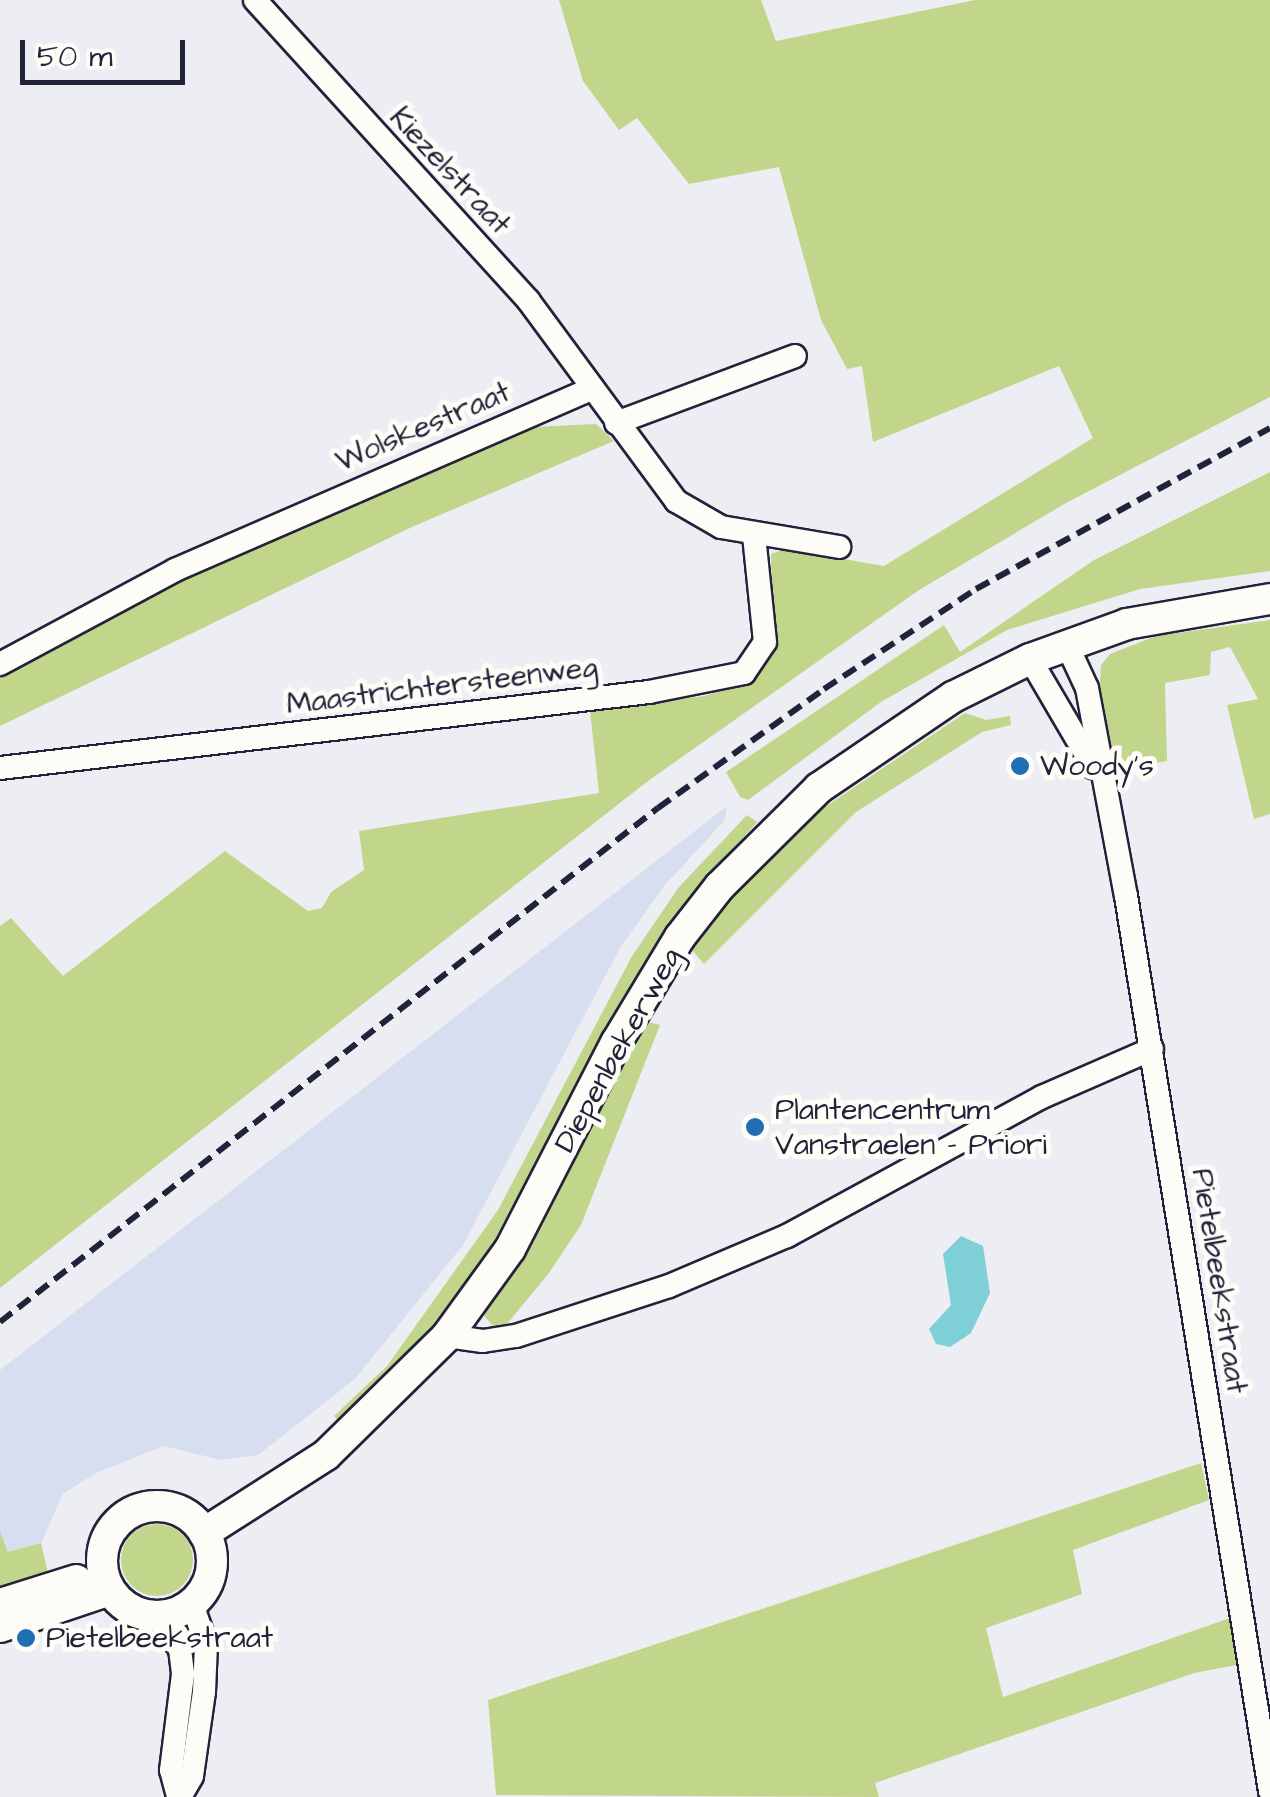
<!DOCTYPE html>
<style>
body{margin:0}
#map{position:relative;width:1270px;height:1797px;overflow:hidden;background:#eceef4;font-family:"Architects Daughter",sans-serif}
div>[style]{position:absolute}
[style*='--x']{left:calc(var(--x)*1px);top:calc(var(--y)*1px);width:calc(var(--w)*1px);rotate:calc(var(--a)*1deg)}
.built>*{inset:0;background:#d7def0}
.green>*{inset:0;background:#c2d68b}
.round{border-radius:50%}
.water>*{inset:0;background:#7ecfd6}
.roads{filter:drop-shadow(2px 0 #22223b) drop-shadow(-2px 0 #22223b) drop-shadow(0 2px #22223b) drop-shadow(0 -2px #22223b)}
.street>*{height:22px;margin:-11px;padding:0 11px;transform-origin:11px;border-radius:11px;background:#fdfcf7}
.secondary>*{height:30px;margin:-15px;padding:0 15px;transform-origin:15px;border-radius:15px;background:#fdfcf7}
.secondary>.ring{margin:-15px;padding:0;box-sizing:content-box;background:none;border:30px solid #fdfcf7;border-radius:50%}
.rail>*{height:6px;margin-top:-3px;transform-origin:0;background:repeating-linear-gradient(90deg,#22223b 0 15px,transparent 0 23px)}
.dots>*{width:28px;height:28px;translate:-50% -50%;box-sizing:border-box;border:5px solid #fdfcf7;border-radius:50%}
span{translate:-50% -50%;white-space:nowrap;text-align:center;line-height:1.15;-webkit-text-stroke:10px #fdfcf7;paint-order:stroke}
.street-label{font-size:30px;color:#22223b}
.poi-label{font-size:30px;color:#22223b}
.left{translate:0 -50%;text-align:left}
.scale{position:absolute;left:20px;top:40px;width:165px;height:45px;box-sizing:border-box;border:5px solid #22223b;border-top:0;padding-left:12px;font-size:30px;line-height:35px;white-space:nowrap;color:#22223b;-webkit-text-stroke:8px #fdfcf7;paint-order:stroke}
</style>
<div id="map">
<div class="built">
<div style="clip-path:polygon(727px 806px,725px 820px,664px 886px,620px 948px,463px 1245px,355px 1379px,258px 1455px,221px 1460px,164px 1446px,96px 1473px,63px 1494px,41px 1543px,8px 1552px,0 1531px,0 1370px)"></div>
</div>
<div class="green">
<div style="clip-path:polygon(559px 0,761px 0,776px 41px,975px 0,1270px 0,1270px 397px,1066px 503px,919px 590px,648px 781px,0 1288px,0 926px,11px 918px,63px 976px,225px 851px,308px 911px,322px 908px,331px 892px,364px 870px,359px 831px,599px 793px,590px 711px,704px 696px,741px 685px,764px 664px,773px 644px,771px 554px,786px 549px,884px 566px,1093px 438px,1059px 366px,873px 442px,862px 366px,847px 369px,821px 320px,779px 167px,689px 184px,637px 118px,619px 130px,583px 81px)"></div>
<div style="clip-path:polygon(596px 424px,614px 441px,414px 526px,0 726px,0 675px,179px 579px,533px 427px)"></div>
<div style="clip-path:polygon(1270px 472px,1270px 571px,1140px 589px,1007px 630px,881px 702px,748px 800px,740px 797px,726px 772px,944px 625px,960px 652px,1094px 560px)"></div>
<div style="clip-path:polygon(1270px 620px,1270px 814px,1254px 819px,1227px 705px,1258px 699px,1230px 647px,1211px 652px,1210px 675px,1165px 683px,1167px 761px,1112px 771px,1099px 694px,1101px 665px,1110px 654px,1156px 636px)"></div>
<div style="clip-path:polygon(965px 713px,986px 720px,1010px 716px,1011px 725px,982px 732px,856px 812px,704px 964px,690px 948px,744px 880px,804px 821px)"></div>
<div style="clip-path:polygon(747px 815px,757px 822px,692px 896px,626px 993px,472px 1282px,419px 1349px,342px 1425px,334px 1416px,387px 1366px,498px 1210px,632px 956px,679px 887px)"></div>
<div style="clip-path:polygon(649px 1022px,660px 1025px,581px 1225px,549px 1273px,507px 1324px,495px 1328px,484px 1316px,488px 1307px)"></div>
<div style="clip-path:polygon(1201px 1463px,1209px 1500px,1073px 1550px,1082px 1594px,986px 1628px,1003px 1697px,1230px 1618px,1237px 1665px,1194px 1673px,875px 1783px,879px 1797px,496px 1795px,488px 1700px)"></div>
<div class="round" style="left:121px;top:1524px;width:72px;height:72px"></div>
<div style="clip-path:polygon(0 1531px,8px 1552px,41px 1543px,49px 1577px,0 1593px)"></div>
</div>
<div class="water">
<div style="clip-path:polygon(961px 1236px,983px 1246px,990px 1293px,971px 1333px,950px 1347px,936px 1344px,929px 1329px,951px 1305px,943px 1254px)"></div>
</div>
<div class="roads">
<div class="street">
<div style="--x:255;--y:0;--w:406;--a:47.7"></div>
<div style="--x:528;--y:300;--w:250;--a:53.6"></div>
<div style="--x:676;--y:501;--w:52;--a:30"></div>
<div style="--x:721;--y:527;--w:120;--a:9.6"></div>
<div style="--x:616;--y:423;--w:191;--a:-20.5"></div>
<div style="--x:1067;--y:645;--w:47;--a:65.1"></div>
<div style="--x:1087;--y:688;--w:212;--a:79.4"></div>
<div style="--x:1126;--y:896;--w:907;--a:80.86"></div>
<div style="--x:1030;--y:659;--w:126;--a:59.6"></div>
<div style="--x:0;--y:664;--w:199;--a:-28.2"></div>
<div style="--x:175;--y:570;--w:455;--a:-23.5"></div>
<div style="--x:0;--y:768;--w:653;--a:-6.68"></div>
<div style="--x:649;--y:692;--w:97;--a:-11.3"></div>
<div style="--x:744;--y:673;--w:37;--a:-56"></div>
<div style="--x:765;--y:642;--w:108;--a:-95.9"></div>
<div style="--x:447;--y:1336;--w:36;--a:8"></div>
<div style="--x:483;--y:1341;--w:33;--a:-9"></div>
<div style="--x:516;--y:1336;--w:161;--a:-18.1"></div>
<div style="--x:669;--y:1286;--w:128;--a:-23"></div>
<div style="--x:787;--y:1236;--w:290;--a:-28.6"></div>
<div style="--x:1042;--y:1097;--w:120;--a:-23.6"></div>
<div style="--x:159;--y:1617;--w:38;--a:57"></div>
<div style="--x:180;--y:1649;--w:25;--a:83"></div>
<div style="--x:183;--y:1674;--w:97;--a:97.1"></div>
<div style="--x:171;--y:1770;--w:28;--a:75"></div>
<div style="--x:180;--y:1797;--w:24;--a:-60"></div>
<div style="--x:192;--y:1776;--w:85;--a:-81.9"></div>
<div style="--x:204;--y:1692;--w:48;--a:-87.6"></div>
<div style="--x:206;--y:1644;--w:42;--a:-109.3"></div>
</div>
<div class="secondary">
<div class="ring" style="left:102px;top:1506px;width:80px;height:80px"></div>
<div style="--x:204;--y:1533;--w:145;--a:-32.6"></div>
<div style="--x:326;--y:1455;--w:170;--a:-44.5"></div>
<div style="--x:447;--y:1336;--w:107;--a:-54.1"></div>
<div style="--x:510;--y:1249;--w:232;--a:-62.8"></div>
<div style="--x:616;--y:1043;--w:124;--a:-58.9"></div>
<div style="--x:680;--y:937;--w:65;--a:-51.9"></div>
<div style="--x:720;--y:886;--w:139;--a:-44.7"></div>
<div style="--x:819;--y:788;--w:162;--a:-34.2"></div>
<div style="--x:953;--y:697;--w:86;--a:-26.3"></div>
<div style="--x:1030;--y:659;--w:103;--a:-19.8"></div>
<div style="--x:1127;--y:624;--w:145;--a:-9.9"></div>
<div style="--x:0;--y:1604;--w:80;--a:-17.5"></div>
<div style="--x:0;--y:1627;--w:116;--a:-18.6"></div>
</div>
</div>
<div class="rail">
<div style="--x:0;--y:1322;--w:835;--a:-38"></div>
<div style="--x:658;--y:808;--w:204;--a:-35.6"></div>
<div style="--x:824;--y:689;--w:182;--a:-33.3"></div>
<div style="--x:976;--y:589;--w:335;--a:-28.7"></div>
</div>
<div class="dots">
<div style="left:1020px;top:766px;background:#1f6fb2"></div>
<div style="left:755px;top:1127px;background:#1f6fb2"></div>
<div style="left:26px;top:1638px;background:#1f6fb2"></div>
</div>
<div class="street-label">
<span style="left:450px;top:171px;rotate:47deg">Kiezelstraat</span>
<span style="left:423px;top:427px;rotate:-23deg">Wolskestraat</span>
<span style="left:442px;top:686px;rotate:-7deg">Maastrichtersteenweg</span>
<span style="left:618px;top:1050px;rotate:-61deg">Diepenbekerweg</span>
<span style="left:1219px;top:1281px;rotate:81deg">Pietelbeekstraat</span>
</div>
<div class="poi-label">
<span class="left" style="left:1040px;top:766px">Woody's</span>
<span class="left" style="left:775px;top:1127px">Plantencentrum<br>Vanstraelen - Priori</span>
<span class="left" style="left:46px;top:1638px">Pietelbeekstraat</span>
</div>
<div class="scale">50 m</div>
</div>
